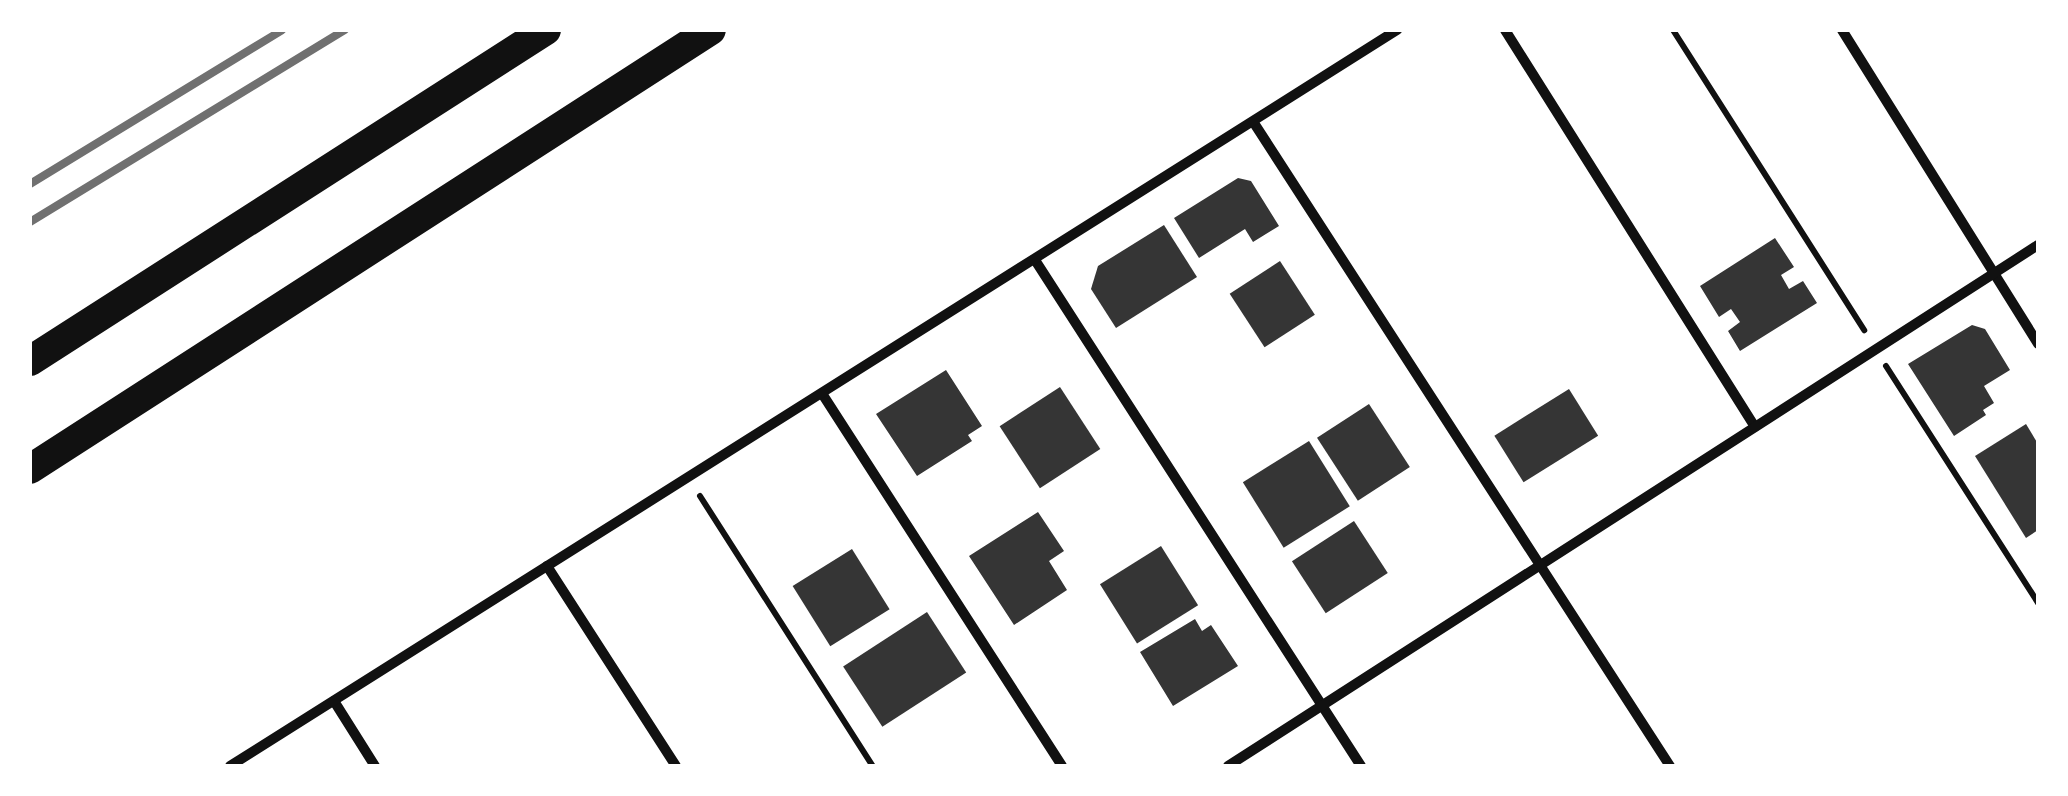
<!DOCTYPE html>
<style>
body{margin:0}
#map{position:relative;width:2068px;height:796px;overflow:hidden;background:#fff;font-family:Inter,sans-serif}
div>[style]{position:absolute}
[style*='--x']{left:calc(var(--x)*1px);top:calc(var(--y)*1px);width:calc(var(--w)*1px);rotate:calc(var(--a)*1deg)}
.building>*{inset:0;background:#353535;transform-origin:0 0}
.path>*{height:6px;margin:-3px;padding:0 3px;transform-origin:3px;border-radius:3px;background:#111}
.minor>*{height:10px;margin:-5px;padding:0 5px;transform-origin:5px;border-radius:5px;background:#111}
.motorway>*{height:30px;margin:-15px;padding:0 15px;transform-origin:15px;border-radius:15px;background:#111}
.rail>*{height:8px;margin:-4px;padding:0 4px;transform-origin:4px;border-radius:4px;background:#707070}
span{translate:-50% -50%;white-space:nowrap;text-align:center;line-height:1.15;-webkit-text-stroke:8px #fff;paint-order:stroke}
.frame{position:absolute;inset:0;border:32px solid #fff;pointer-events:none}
</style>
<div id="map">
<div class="building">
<div style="clip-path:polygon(1238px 178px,1251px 181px,1279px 226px,1253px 242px,1245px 229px,1199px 258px,1174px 218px)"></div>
<div style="clip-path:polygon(1164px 225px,1197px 277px,1116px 328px,1091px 289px,1098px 266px)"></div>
<div style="clip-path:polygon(1775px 238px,1794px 267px,1781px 275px,1789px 289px,1803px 281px,1817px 303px,1740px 351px,1728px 331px,1740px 322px,1731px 309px,1719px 317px,1700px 286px)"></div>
<div style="left:1280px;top:261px;width:64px;height:60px;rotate:57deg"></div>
<div style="clip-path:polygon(1972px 325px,1985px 329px,2010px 370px,1984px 386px,1994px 403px,1983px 410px,1986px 415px,1954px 436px,1908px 364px)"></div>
<div style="clip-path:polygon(946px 370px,982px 426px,968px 435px,972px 441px,917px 476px,876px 414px)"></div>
<div style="left:1060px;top:387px;width:74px;height:72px;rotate:57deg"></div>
<div style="left:1569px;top:389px;width:55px;height:88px;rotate:58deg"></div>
<div style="left:1369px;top:404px;width:75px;height:62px;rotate:57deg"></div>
<div style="clip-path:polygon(2026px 424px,2038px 444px,2038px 530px,2026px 538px,1975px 456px)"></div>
<div style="left:1309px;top:441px;width:77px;height:78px;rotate:58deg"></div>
<div style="clip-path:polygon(1038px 512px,1064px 551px,1049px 561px,1067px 590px,1014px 625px,969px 556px)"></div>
<div style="left:1354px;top:521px;width:62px;height:74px;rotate:57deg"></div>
<div style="left:1161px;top:546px;width:70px;height:72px;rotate:58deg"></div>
<div style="left:852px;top:549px;width:71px;height:70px;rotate:58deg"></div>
<div style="left:927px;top:612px;width:72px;height:100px;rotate:57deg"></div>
<div style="clip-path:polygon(1195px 619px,1202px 631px,1211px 625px,1238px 666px,1173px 706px,1140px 652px)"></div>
</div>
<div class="path">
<div style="--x:1673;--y:30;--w:356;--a:57.5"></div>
<div style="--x:1886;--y:366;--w:282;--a:57.3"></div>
<div style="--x:700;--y:496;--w:321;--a:57.4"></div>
</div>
<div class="minor">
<div style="--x:1505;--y:30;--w:469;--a:57.8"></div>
<div style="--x:1842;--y:30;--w:370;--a:58"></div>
<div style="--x:1254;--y:123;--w:766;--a:57.1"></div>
<div style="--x:1035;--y:260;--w:602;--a:57.21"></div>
<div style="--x:823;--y:395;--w:441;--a:57.2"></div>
<div style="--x:547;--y:566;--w:238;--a:57.2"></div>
<div style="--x:334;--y:701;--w:77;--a:57.8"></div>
<div style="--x:230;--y:766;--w:1380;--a:-32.24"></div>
<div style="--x:1228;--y:766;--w:963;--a:-32.75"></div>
</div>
<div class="motorway">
<div style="--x:30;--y:361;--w:613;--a:-32.68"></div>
<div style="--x:30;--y:469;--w:810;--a:-32.81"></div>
</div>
<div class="rail">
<div style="--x:30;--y:184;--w:295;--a:-31.4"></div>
<div style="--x:30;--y:222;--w:369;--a:-31.4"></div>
</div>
<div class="frame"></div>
</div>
